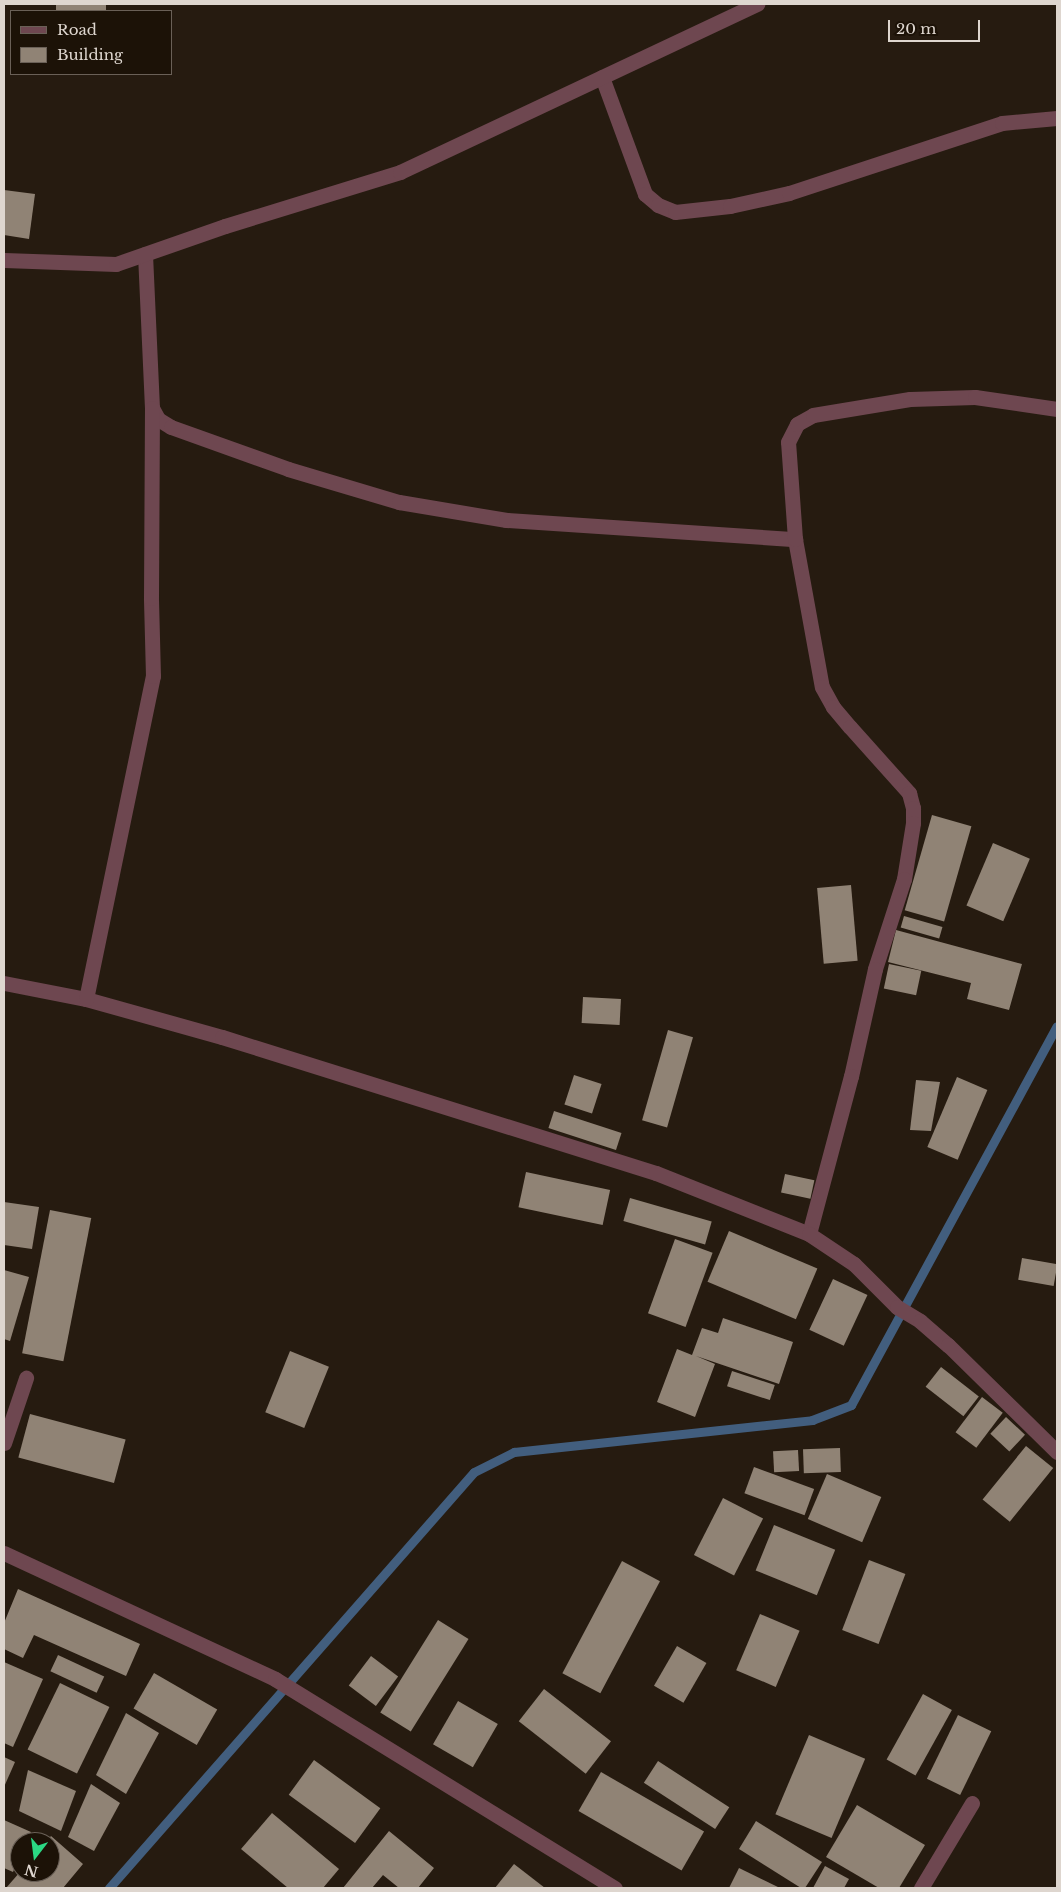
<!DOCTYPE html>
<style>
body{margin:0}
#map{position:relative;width:1061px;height:1892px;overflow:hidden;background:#261b10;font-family:"Libre Baskerville",serif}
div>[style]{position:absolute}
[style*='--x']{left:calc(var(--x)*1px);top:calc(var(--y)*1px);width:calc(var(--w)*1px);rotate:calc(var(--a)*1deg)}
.stream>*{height:9px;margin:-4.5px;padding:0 4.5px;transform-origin:4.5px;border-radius:4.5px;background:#425e7e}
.building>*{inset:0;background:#908375;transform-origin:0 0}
.street>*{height:15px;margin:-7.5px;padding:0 7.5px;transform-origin:7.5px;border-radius:7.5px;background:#6e4750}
span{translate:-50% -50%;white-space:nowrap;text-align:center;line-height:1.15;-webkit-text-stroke:5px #1c1207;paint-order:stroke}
.frame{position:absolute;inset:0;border:5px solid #ded6cf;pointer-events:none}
.legend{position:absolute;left:10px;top:10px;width:162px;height:65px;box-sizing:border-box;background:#1c1207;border:1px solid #6a6057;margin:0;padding:6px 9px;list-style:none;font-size:15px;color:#ded6cf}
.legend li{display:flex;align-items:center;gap:10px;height:25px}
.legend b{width:25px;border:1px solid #6a6057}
.north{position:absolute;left:10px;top:1832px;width:50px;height:50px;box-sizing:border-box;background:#1c1207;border:1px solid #6a6057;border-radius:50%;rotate:195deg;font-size:14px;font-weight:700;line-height:20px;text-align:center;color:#ded6cf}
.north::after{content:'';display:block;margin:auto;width:18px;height:22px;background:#2bd884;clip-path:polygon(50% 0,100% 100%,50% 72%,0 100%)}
.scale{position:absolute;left:888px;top:20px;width:92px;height:22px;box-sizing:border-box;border:2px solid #ded6cf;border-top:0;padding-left:6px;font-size:15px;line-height:18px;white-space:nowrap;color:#ded6cf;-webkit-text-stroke:4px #1c1207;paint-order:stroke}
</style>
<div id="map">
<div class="stream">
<div style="--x:109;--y:1888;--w:553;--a:-48.74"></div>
<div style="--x:474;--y:1472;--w:45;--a:-26.6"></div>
<div style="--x:514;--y:1452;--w:300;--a:-6.1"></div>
<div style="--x:812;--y:1420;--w:42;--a:-21"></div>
<div style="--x:851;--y:1405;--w:431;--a:-61.5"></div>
</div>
<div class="building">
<div style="left:56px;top:4px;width:50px;height:7px"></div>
<div style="clip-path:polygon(4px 190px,35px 194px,29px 239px,4px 235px)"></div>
<div style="left:932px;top:815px;width:41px;height:99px;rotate:16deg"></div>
<div style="left:993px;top:843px;width:40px;height:68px;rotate:23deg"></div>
<div style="left:851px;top:885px;width:76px;height:34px;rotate:85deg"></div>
<div style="left:904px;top:916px;width:40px;height:12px;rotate:16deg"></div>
<div style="clip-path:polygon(896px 930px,1022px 964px,1009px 1010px,967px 999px,971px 983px,888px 962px)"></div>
<div style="left:889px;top:964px;width:33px;height:25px;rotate:12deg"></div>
<div style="left:583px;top:997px;width:38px;height:26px;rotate:3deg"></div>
<div style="left:668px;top:1030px;width:26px;height:94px;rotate:16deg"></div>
<div style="left:574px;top:1075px;width:29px;height:31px;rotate:18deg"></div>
<div style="left:957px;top:1077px;width:33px;height:76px;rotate:23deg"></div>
<div style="clip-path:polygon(916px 1080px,940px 1082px,931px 1131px,910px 1130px)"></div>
<div style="left:554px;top:1111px;width:71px;height:18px;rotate:18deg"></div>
<div style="left:526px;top:1172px;width:86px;height:36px;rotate:12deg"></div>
<div style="left:785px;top:1174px;width:30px;height:19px;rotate:12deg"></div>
<div style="left:630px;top:1198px;width:85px;height:24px;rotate:16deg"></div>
<div style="clip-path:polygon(4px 1202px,39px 1207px,32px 1249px,4px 1245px)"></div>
<div style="left:50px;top:1210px;width:42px;height:146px;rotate:11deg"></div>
<div style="left:729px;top:1231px;width:96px;height:55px;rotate:23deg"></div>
<div style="left:675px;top:1239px;width:40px;height:79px;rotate:20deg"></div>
<div style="left:1022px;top:1258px;width:36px;height:22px;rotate:10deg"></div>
<div style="clip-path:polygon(4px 1270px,29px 1277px,10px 1341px,4px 1339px)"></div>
<div style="left:833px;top:1279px;width:38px;height:56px;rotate:25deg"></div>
<div style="clip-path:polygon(723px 1318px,793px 1342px,779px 1384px,696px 1356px,715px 1364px,695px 1417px,657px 1402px,677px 1349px,692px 1355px,702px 1328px,718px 1333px)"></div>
<div style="left:290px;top:1351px;width:42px;height:66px;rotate:22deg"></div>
<div style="left:941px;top:1367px;width:48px;height:25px;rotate:38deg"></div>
<div style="left:732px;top:1371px;width:45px;height:16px;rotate:18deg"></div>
<div style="left:982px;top:1397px;width:26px;height:44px;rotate:37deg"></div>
<div style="left:30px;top:1414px;width:99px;height:45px;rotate:15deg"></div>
<div style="left:1006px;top:1417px;width:26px;height:23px;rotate:43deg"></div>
<div style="left:1026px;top:1446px;width:35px;height:69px;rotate:39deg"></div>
<div style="left:840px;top:1448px;width:24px;height:37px;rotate:88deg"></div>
<div style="left:798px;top:1450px;width:21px;height:25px;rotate:87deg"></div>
<div style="left:754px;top:1467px;width:64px;height:28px;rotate:20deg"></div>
<div style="left:827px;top:1474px;width:59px;height:49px;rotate:23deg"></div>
<div style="left:723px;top:1498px;width:45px;height:64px;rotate:27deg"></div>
<div style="left:774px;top:1525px;width:66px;height:49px;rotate:22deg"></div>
<div style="left:869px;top:1560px;width:39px;height:75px;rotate:21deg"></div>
<div style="left:622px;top:1561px;width:43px;height:127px;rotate:28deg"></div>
<div style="clip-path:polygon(18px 1589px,140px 1644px,126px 1676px,34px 1635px,23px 1658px,4px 1649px,4px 1623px)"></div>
<div style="left:760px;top:1614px;width:43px;height:61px;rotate:23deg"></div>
<div style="left:438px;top:1620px;width:36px;height:109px;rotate:32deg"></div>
<div style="left:677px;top:1646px;width:34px;height:46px;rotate:30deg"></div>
<div style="left:58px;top:1655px;width:51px;height:18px;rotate:25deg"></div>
<div style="left:371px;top:1656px;width:34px;height:37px;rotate:37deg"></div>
<div style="clip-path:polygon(4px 1662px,43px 1679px,13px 1747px,4px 1743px)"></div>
<div style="left:154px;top:1673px;width:73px;height:41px;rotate:30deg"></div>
<div style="left:60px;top:1683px;width:55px;height:74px;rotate:26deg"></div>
<div style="left:544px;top:1689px;width:85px;height:41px;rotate:38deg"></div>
<div style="left:923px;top:1694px;width:33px;height:75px;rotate:29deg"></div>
<div style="left:458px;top:1701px;width:46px;height:50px;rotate:30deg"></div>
<div style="clip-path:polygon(126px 1713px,159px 1733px,126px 1794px,96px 1775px)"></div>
<div style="left:958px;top:1715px;width:37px;height:71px;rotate:26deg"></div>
<div style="left:809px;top:1735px;width:61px;height:86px;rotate:23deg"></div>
<div style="clip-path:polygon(4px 1757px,15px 1762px,4px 1787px)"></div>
<div style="left:314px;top:1760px;width:82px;height:43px;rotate:36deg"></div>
<div style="left:658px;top:1761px;width:85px;height:26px;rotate:33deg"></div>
<div style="clip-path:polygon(28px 1770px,76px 1791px,61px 1831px,19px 1811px)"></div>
<div style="left:601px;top:1772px;width:119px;height:45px;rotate:30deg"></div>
<div style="clip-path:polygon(91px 1784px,120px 1803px,94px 1851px,68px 1837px)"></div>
<div style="clip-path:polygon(857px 1805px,925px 1845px,899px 1888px,879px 1888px,826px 1857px)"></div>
<div style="clip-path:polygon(272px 1813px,339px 1869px,323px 1888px,288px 1888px,241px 1849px)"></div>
<div style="clip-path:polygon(4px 1820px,31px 1832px,26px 1842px,20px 1842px,20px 1855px,13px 1872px,4px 1868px)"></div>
<div style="clip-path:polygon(756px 1821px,822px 1862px,805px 1888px,801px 1888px,739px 1849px)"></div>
<div style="clip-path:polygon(389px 1831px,434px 1868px,418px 1888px,399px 1888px,383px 1875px,372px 1888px,343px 1888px)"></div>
<div style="clip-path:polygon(51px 1836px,83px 1864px,63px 1888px,6px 1888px,20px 1872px,50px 1872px,50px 1842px,46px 1842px)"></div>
<div style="clip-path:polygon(514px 1864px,545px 1888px,495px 1888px)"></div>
<div style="clip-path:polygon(825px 1866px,849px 1879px,844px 1888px,813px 1888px)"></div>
<div style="clip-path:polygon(739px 1868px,780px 1888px,729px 1888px)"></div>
</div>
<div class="street">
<div style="--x:602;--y:77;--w:125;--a:69.8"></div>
<div style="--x:645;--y:194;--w:17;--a:40"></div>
<div style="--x:658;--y:205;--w:18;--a:22"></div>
<div style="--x:675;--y:212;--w:55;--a:-6.2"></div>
<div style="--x:730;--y:206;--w:60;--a:-12.4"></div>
<div style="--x:789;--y:193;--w:224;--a:-18.2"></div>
<div style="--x:1002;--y:123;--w:55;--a:-5.2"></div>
<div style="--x:145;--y:254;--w:154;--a:87.4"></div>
<div style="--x:152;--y:408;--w:13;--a:61"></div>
<div style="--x:158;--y:419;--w:15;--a:32"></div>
<div style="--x:171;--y:427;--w:124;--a:19.7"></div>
<div style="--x:288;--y:469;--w:116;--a:16.6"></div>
<div style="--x:399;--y:502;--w:109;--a:9.5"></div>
<div style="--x:506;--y:520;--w:290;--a:3.8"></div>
<div style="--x:795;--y:539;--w:150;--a:79.7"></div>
<div style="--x:822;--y:687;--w:23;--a:61"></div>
<div style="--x:833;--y:707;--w:26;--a:50"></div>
<div style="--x:850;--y:727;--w:89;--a:48.2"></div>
<div style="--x:909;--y:793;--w:16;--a:75"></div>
<div style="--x:913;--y:808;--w:15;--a:90"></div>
<div style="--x:913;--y:823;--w:57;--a:99.1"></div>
<div style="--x:904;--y:879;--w:95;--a:107.9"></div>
<div style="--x:875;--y:969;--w:110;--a:102.6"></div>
<div style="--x:851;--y:1076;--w:163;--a:104.9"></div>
<div style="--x:4;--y:260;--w:112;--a:2"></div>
<div style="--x:116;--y:264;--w:115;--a:-19.2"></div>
<div style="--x:225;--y:226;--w:183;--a:-17.1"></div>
<div style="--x:400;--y:172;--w:395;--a:-25.2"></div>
<div style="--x:795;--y:539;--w:97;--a:-94.1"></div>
<div style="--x:788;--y:442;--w:20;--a:-63"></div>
<div style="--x:797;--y:424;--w:18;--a:-29"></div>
<div style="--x:813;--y:415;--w:98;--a:-9.4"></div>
<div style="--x:910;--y:399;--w:65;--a:-1.8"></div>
<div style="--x:975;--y:397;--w:83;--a:8.3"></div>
<div style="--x:4;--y:983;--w:84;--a:11"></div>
<div style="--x:86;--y:999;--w:141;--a:15.6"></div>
<div style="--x:222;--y:1037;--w:455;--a:17.4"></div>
<div style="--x:656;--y:1173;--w:165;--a:21.7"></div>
<div style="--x:809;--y:1234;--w:54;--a:33.7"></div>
<div style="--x:854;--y:1264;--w:61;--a:45"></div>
<div style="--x:897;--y:1307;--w:27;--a:31"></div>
<div style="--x:920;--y:1321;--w:37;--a:41"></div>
<div style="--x:948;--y:1345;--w:153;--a:44.5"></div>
<div style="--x:86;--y:999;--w:330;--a:-78.3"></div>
<div style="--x:153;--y:676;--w:78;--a:-91.5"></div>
<div style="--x:151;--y:598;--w:190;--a:-89.7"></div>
<div style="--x:4;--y:1443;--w:69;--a:-71.3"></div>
<div style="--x:4;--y:1553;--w:299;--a:24.9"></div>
<div style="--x:275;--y:1679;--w:399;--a:31.6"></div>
<div style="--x:921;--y:1888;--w:99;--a:-59"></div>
</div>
<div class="frame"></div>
<ul class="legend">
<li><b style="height:6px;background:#6e4750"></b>Road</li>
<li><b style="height:14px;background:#908375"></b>Building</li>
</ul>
<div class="north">N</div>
<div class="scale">20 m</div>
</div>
